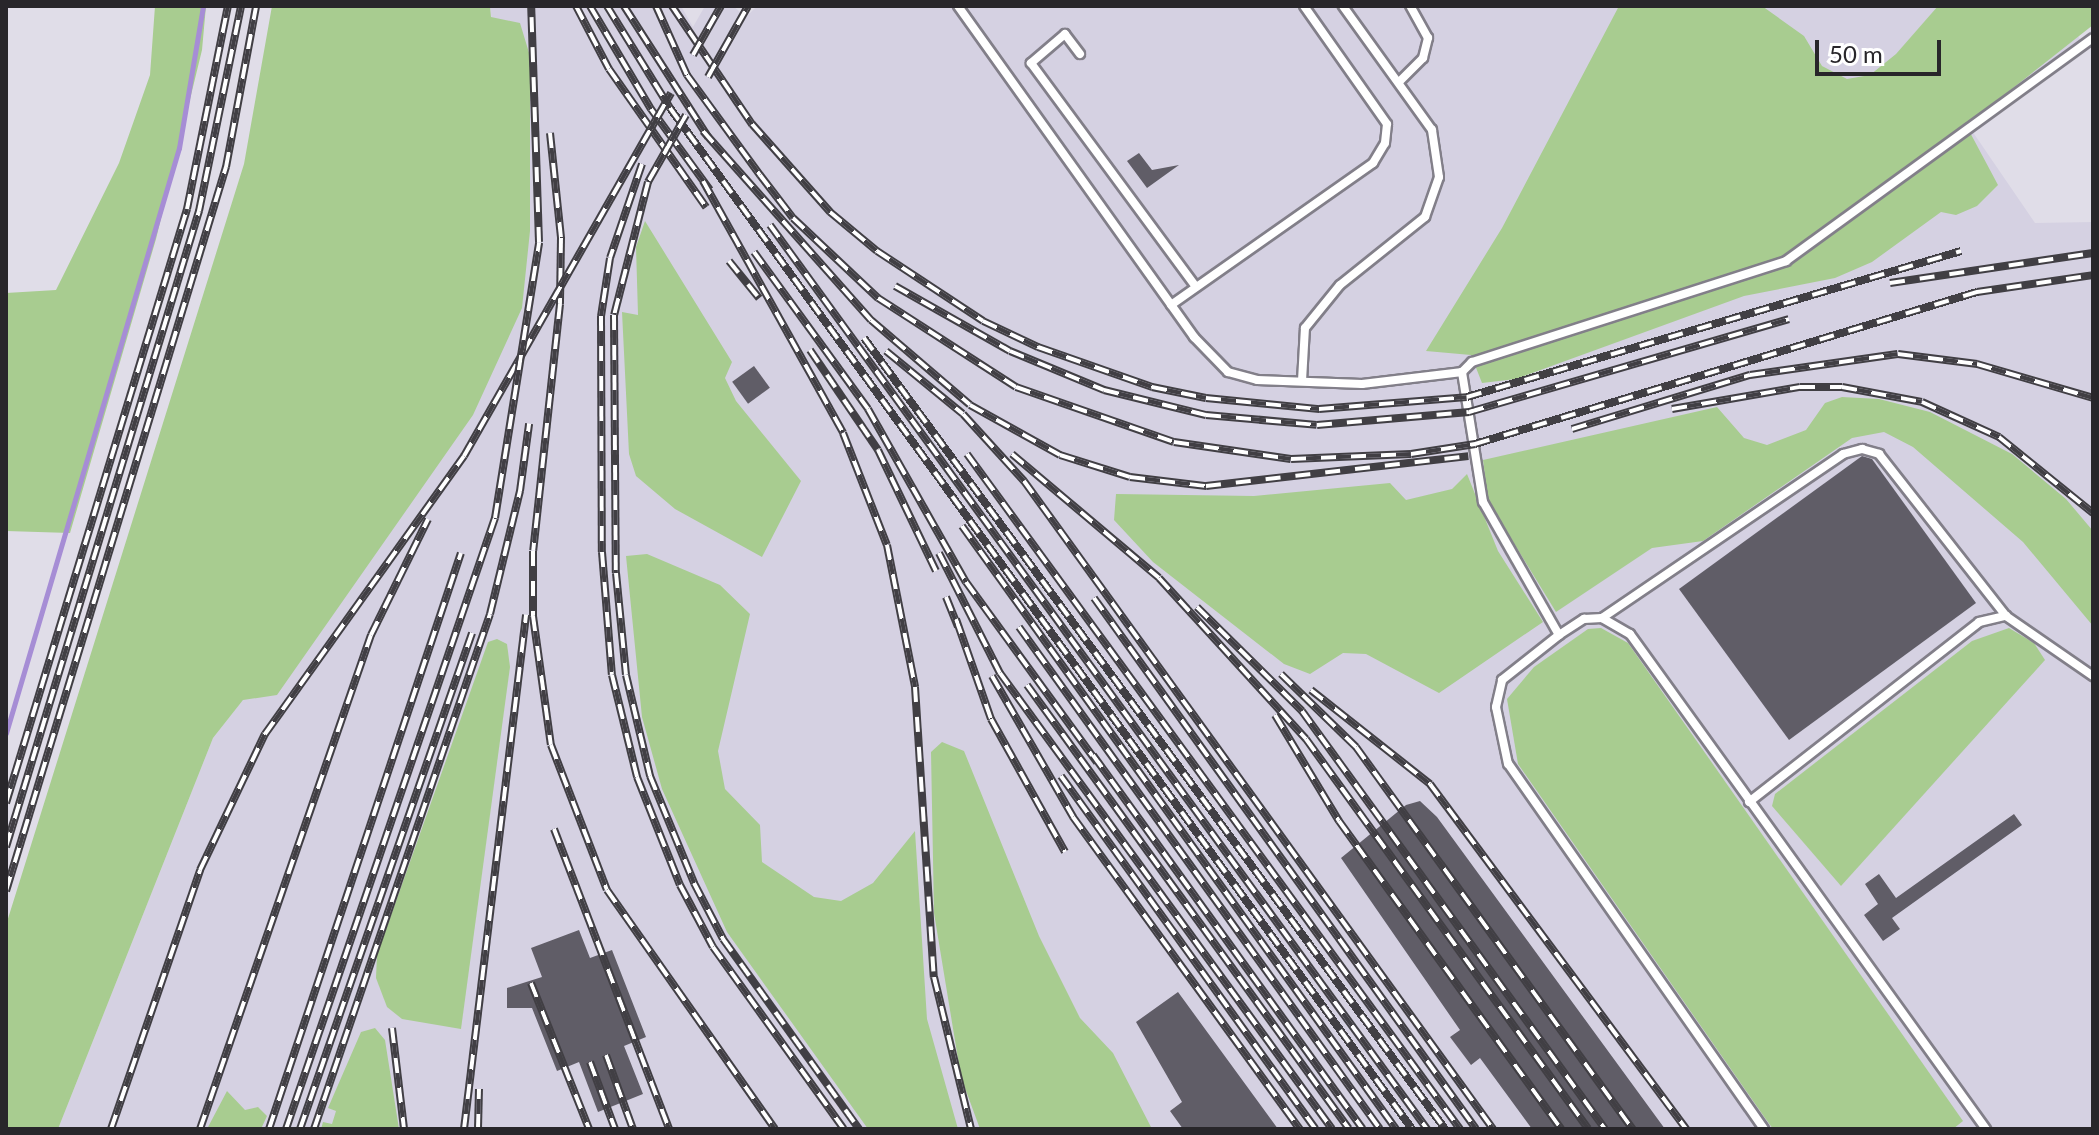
<!DOCTYPE html>
<style>
body{margin:0}
#map{position:relative;width:2099px;height:1135px;overflow:hidden;background:#e0dde8;font-family:Lato,sans-serif}
div>[style]{position:absolute}
[style*='--x']{left:calc(var(--x)*1px);top:calc(var(--y)*1px);width:calc(var(--w)*1px);rotate:calc(var(--a)*1deg)}
.built>*{inset:0;background:#d5d1e2}
.green>*{inset:0;background:#a8cc90}
.stream>*{height:5px;margin:-2.5px;padding:0 2.5px;transform-origin:2.5px;border-radius:2.5px;background:#a68dd5}
.building>*{inset:0;background:#605d67;transform-origin:0 0}
.roads{filter:drop-shadow(2px 0 #827f89) drop-shadow(-2px 0 #827f89) drop-shadow(0 2px #827f89) drop-shadow(0 -2px #827f89)}
.lane>*{height:8px;margin:-4px;padding:0 4px;transform-origin:4px;border-radius:4px;background:#fff}
.rail>*{height:8px;margin-top:-4px;transform-origin:0;background:repeating-linear-gradient(90deg,#fff 0 15px,#413f44 0 30px);box-sizing:border-box;border-block:2px solid #413f44}
span{translate:-50% -50%;white-space:nowrap;text-align:center;line-height:1.15;-webkit-text-stroke:8px #fff;paint-order:stroke}
.frame{position:absolute;inset:0;border:8px solid #28262a;pointer-events:none}
.scale{position:absolute;left:1815px;top:40px;width:126px;height:36px;box-sizing:border-box;border:4px solid #28262a;border-top:0;padding-left:10px;font-size:24px;line-height:28px;white-space:nowrap;color:#28262a;-webkit-text-stroke:6px #fff;paint-order:stroke}
</style>
<div id="map">
<div class="built">
<div style="clip-path:polygon(490px 6px,681px 6px,693px 27px,705px 6px,733px 6px,746px 17px,757px 6px,2061px 6px,2082px 43px,1968px 125px,2035px 223px,2093px 222px,2093px 1129px,58px 1129px,213px 738px,300px 627px,500px 87px)"></div>
</div>
<div class="green">
<div style="clip-path:polygon(155px 6px,206px 6px,202px 50px,156px 239px,70px 533px,6px 531px,6px 293px,56px 290px,119px 163px,150px 75px)"></div>
<div style="clip-path:polygon(272px 6px,490px 6px,491px 17px,520px 23px,530px 56px,530px 231px,522px 308px,473px 415px,277px 695px,243px 700px,213px 738px,58px 1129px,6px 1129px,6px 925px,244px 164px)"></div>
<div style="clip-path:polygon(1619px 6px,1762px 6px,1804px 36px,1822px 66px,1847px 79px,1870px 75px,1896px 54px,1938px 6px,2093px 6px,2093px 25px,1966px 125px,1998px 185px,1977px 206px,1956px 215px,1941px 212px,1872px 262px,1835px 278px,1744px 296px,1516px 379px,1482px 383px,1471px 355px,1426px 351px,1502px 228px)"></div>
<div style="clip-path:polygon(645px 221px,732px 362px,725px 378px,736px 401px,801px 481px,762px 557px,675px 509px,636px 476px,629px 454px,622px 312px,638px 315px,636px 247px)"></div>
<div style="clip-path:polygon(1842px 397px,1879px 399px,1930px 412px,2012px 454px,2066px 499px,2093px 531px,2093px 626px,2023px 542px,1913px 447px,1884px 432px,1852px 438px,1703px 541px,1652px 548px,1556px 612px,1488px 501px,1483px 460px,1717px 407px,1744px 438px,1767px 445px,1806px 430px,1825px 403px)"></div>
<div style="clip-path:polygon(1467px 474px,1498px 551px,1543px 622px,1439px 693px,1366px 654px,1343px 653px,1310px 674px,1284px 664px,1153px 562px,1114px 520px,1116px 494px,1254px 496px,1390px 483px,1406px 500px,1452px 489px)"></div>
<div style="clip-path:polygon(647px 554px,720px 585px,750px 614px,718px 751px,725px 789px,760px 825px,762px 862px,814px 897px,841px 901px,873px 883px,915px 831px,927px 1019px,958px 1129px,868px 1129px,727px 932px,662px 789px,642px 717px,626px 556px)"></div>
<div style="clip-path:polygon(1601px 628px,1628px 643px,1963px 1121px,1953px 1129px,1773px 1129px,1765px 1118px,1518px 764px,1507px 699px,1534px 667px,1588px 629px)"></div>
<div style="clip-path:polygon(2009px 628px,2034px 643px,2045px 660px,1841px 886px,1772px 806px,1775px 794px,1972px 641px)"></div>
<div style="clip-path:polygon(497px 639px,507px 644px,510px 667px,461px 1029px,402px 1019px,387px 1007px,376px 978px,377px 955px,488px 642px)"></div>
<div style="clip-path:polygon(942px 742px,964px 751px,1039px 936px,1080px 1018px,1113px 1053px,1152px 1129px,980px 1129px,961px 1077px,934px 913px,931px 752px)"></div>
<div style="clip-path:polygon(375px 1028px,385px 1040px,399px 1129px,321px 1129px,323px 1122px,332px 1124px,336px 1111px,328px 1108px,361px 1032px)"></div>
<div style="clip-path:polygon(227px 1091px,245px 1110px,258px 1107px,267px 1116px,261px 1129px,207px 1129px)"></div>
</div>
<div class="stream">
<div style="--x:6;--y:733;--w:610;--a:-73.53"></div>
<div style="--x:179;--y:148;--w:144;--a:-80.4"></div>
</div>
<div class="building">
<div style="clip-path:polygon(1139px 153px,1152px 170px,1179px 165px,1147px 188px,1127px 161px)"></div>
<div style="left:754px;top:366px;width:27px;height:27px;rotate:54deg"></div>
<div style="clip-path:polygon(1862px 456px,1872px 459px,1976px 603px,1789px 740px,1679px 589px)"></div>
<div style="clip-path:polygon(1420px 801px,1437px 817px,1665px 1129px,1532px 1129px,1480px 1058px,1471px 1065px,1450px 1037px,1460px 1030px,1341px 858px,1406px 805px)"></div>
<div style="clip-path:polygon(2014px 814px,2022px 825px,1892px 918px,1900px 929px,1883px 941px,1864px 915px,1878px 904px,1865px 884px,1879px 874px,1896px 898px)"></div>
<div style="clip-path:polygon(579px 930px,590px 958px,612px 950px,646px 1037px,624px 1046px,643px 1094px,598px 1112px,579px 1062px,557px 1071px,532px 1008px,507px 1008px,507px 988px,542px 977px,531px 948px)"></div>
<div style="clip-path:polygon(1178px 992px,1278px 1129px,1183px 1129px,1170px 1111px,1182px 1102px,1136px 1022px)"></div>
</div>
<div class="roads">
<div class="lane">
<div style="--x:958;--y:6;--w:407;--a:54.5"></div>
<div style="--x:1194;--y:337;--w:49;--a:45.8"></div>
<div style="--x:1228;--y:372;--w:30;--a:15"></div>
<div style="--x:1257;--y:380;--w:105;--a:2.2"></div>
<div style="--x:1362;--y:384;--w:101;--a:-6.8"></div>
<div style="--x:1080;--y:54;--w:25;--a:-127"></div>
<div style="--x:1065;--y:34;--w:45;--a:139.5"></div>
<div style="--x:1031;--y:63;--w:278;--a:53.6"></div>
<div style="--x:1399;--y:82;--w:34;--a:-45"></div>
<div style="--x:1423;--y:58;--w:21;--a:-76"></div>
<div style="--x:1428;--y:38;--w:37;--a:-119"></div>
<div style="--x:1171;--y:305;--w:247;--a:-35.1"></div>
<div style="--x:1373;--y:163;--w:23;--a:-59"></div>
<div style="--x:1385;--y:143;--w:19;--a:-84"></div>
<div style="--x:1387;--y:124;--w:144;--a:-125.1"></div>
<div style="--x:1302;--y:381;--w:53;--a:-86.8"></div>
<div style="--x:1305;--y:328;--w:55;--a:-50.9"></div>
<div style="--x:1340;--y:285;--w:109;--a:-38.7"></div>
<div style="--x:1425;--y:217;--w:42;--a:-70.7"></div>
<div style="--x:1439;--y:177;--w:48;--a:-98.5"></div>
<div style="--x:1432;--y:130;--w:153;--a:-125.7"></div>
<div style="--x:1602;--y:618;--w:292;--a:-34.2"></div>
<div style="--x:1843;--y:454;--w:20;--a:-15"></div>
<div style="--x:1862;--y:449;--w:18;--a:16"></div>
<div style="--x:1879;--y:454;--w:206;--a:51.9"></div>
<div style="--x:1559;--y:635;--w:30;--a:-33"></div>
<div style="--x:1584;--y:619;--w:18;--a:-3"></div>
<div style="--x:1602;--y:618;--w:32;--a:30"></div>
<div style="--x:1630;--y:634;--w:610;--a:54.28"></div>
<div style="--x:1749;--y:802;--w:292;--a:-38"></div>
<div style="--x:1979;--y:622;--w:28;--a:-13"></div>
<div style="--x:2006;--y:616;--w:106;--a:34.6"></div>
<div style="--x:1764;--y:1129;--w:446;--a:-125"></div>
<div style="--x:1508;--y:764;--w:58;--a:-101.9"></div>
<div style="--x:1496;--y:707;--w:28;--a:-77"></div>
<div style="--x:1502;--y:680;--w:73;--a:-38.3"></div>
<div style="--x:1559;--y:635;--w:153;--a:-119.7"></div>
<div style="--x:1483;--y:502;--w:132;--a:-99.2"></div>
<div style="--x:1462;--y:372;--w:14;--a:-45"></div>
<div style="--x:1472;--y:362;--w:330;--a:-17.8"></div>
<div style="--x:1786;--y:261;--w:379;--a:-36"></div>
</div>
</div>
<div class="rail">
<div style="--x:576;--y:6;--w:71;--a:62.4"></div>
<div style="--x:609;--y:69;--w:169;--a:54.9"></div>
<div style="--x:590;--y:6;--w:120;--a:59.4"></div>
<div style="--x:651;--y:109;--w:100;--a:53.9"></div>
<div style="--x:607;--y:6;--w:120;--a:58.3"></div>
<div style="--x:670;--y:108;--w:1262;--a:53.99"></div>
<div style="--x:624;--y:6;--w:156;--a:57.3"></div>
<div style="--x:656;--y:6;--w:76;--a:65.8"></div>
<div style="--x:687;--y:75;--w:124;--a:53.9"></div>
<div style="--x:760;--y:175;--w:54;--a:52.5"></div>
<div style="--x:793;--y:218;--w:117;--a:43.3"></div>
<div style="--x:878;--y:298;--w:164;--a:32.8"></div>
<div style="--x:1016;--y:387;--w:167;--a:19.2"></div>
<div style="--x:1174;--y:442;--w:118;--a:8.3"></div>
<div style="--x:1291;--y:459;--w:120;--a:-2.4"></div>
<div style="--x:1411;--y:454;--w:65;--a:-8.9"></div>
<div style="--x:1475;--y:444;--w:525;--a:-16.85"></div>
<div style="--x:1977;--y:292;--w:117;--a:-8.3"></div>
<div style="--x:672;--y:6;--w:143;--a:55.9"></div>
<div style="--x:752;--y:124;--w:118;--a:48.4"></div>
<div style="--x:830;--y:212;--w:61;--a:39.7"></div>
<div style="--x:877;--y:251;--w:127;--a:33.4"></div>
<div style="--x:983;--y:321;--w:61;--a:25.3"></div>
<div style="--x:1038;--y:347;--w:121;--a:19.3"></div>
<div style="--x:1152;--y:387;--w:55;--a:11.5"></div>
<div style="--x:1206;--y:398;--w:114;--a:5.6"></div>
<div style="--x:1319;--y:409;--w:148;--a:-4.6"></div>
<div style="--x:1467;--y:397;--w:515;--a:-16.46"></div>
<div style="--x:693;--y:55;--w:56;--a:-60.3"></div>
<div style="--x:708;--y:77;--w:81;--a:-60.6"></div>
<div style="--x:686;--y:115;--w:77;--a:119.6"></div>
<div style="--x:648;--y:182;--w:137;--a:104.3"></div>
<div style="--x:614;--y:315;--w:258;--a:89.6"></div>
<div style="--x:616;--y:573;--w:102;--a:84.4"></div>
<div style="--x:626;--y:675;--w:104;--a:76.6"></div>
<div style="--x:650;--y:776;--w:116;--a:67.6"></div>
<div style="--x:694;--y:883;--w:63;--a:62.6"></div>
<div style="--x:723;--y:939;--w:234;--a:54.4"></div>
<div style="--x:703;--y:131;--w:253;--a:48.4"></div>
<div style="--x:871;--y:320;--w:130;--a:40.6"></div>
<div style="--x:970;--y:405;--w:103;--a:29.1"></div>
<div style="--x:1060;--y:455;--w:73;--a:17.4"></div>
<div style="--x:1130;--y:477;--w:77;--a:6.8"></div>
<div style="--x:1206;--y:486;--w:264;--a:-6.5"></div>
<div style="--x:550;--y:133;--w:106;--a:84"></div>
<div style="--x:561;--y:238;--w:66;--a:90.9"></div>
<div style="--x:560;--y:304;--w:248;--a:96.2"></div>
<div style="--x:533;--y:551;--w:65;--a:90"></div>
<div style="--x:533;--y:616;--w:130;--a:82.1"></div>
<div style="--x:551;--y:745;--w:155;--a:68.9"></div>
<div style="--x:607;--y:890;--w:292;--a:54.9"></div>
<div style="--x:642;--y:164;--w:99;--a:108.8"></div>
<div style="--x:610;--y:258;--w:59;--a:98.8"></div>
<div style="--x:601;--y:316;--w:236;--a:89.8"></div>
<div style="--x:602;--y:552;--w:123;--a:85.4"></div>
<div style="--x:612;--y:675;--w:105;--a:76.2"></div>
<div style="--x:637;--y:777;--w:116;--a:68.3"></div>
<div style="--x:680;--y:885;--w:70;--a:62"></div>
<div style="--x:713;--y:947;--w:224;--a:54.3"></div>
<div style="--x:703;--y:181;--w:288;--a:60.9"></div>
<div style="--x:843;--y:433;--w:120;--a:68.6"></div>
<div style="--x:887;--y:545;--w:145;--a:78.8"></div>
<div style="--x:915;--y:687;--w:291;--a:86.3"></div>
<div style="--x:934;--y:977;--w:156;--a:76.3"></div>
<div style="--x:770;--y:225;--w:1118;--a:53.99"></div>
<div style="--x:754;--y:252;--w:194;--a:54"></div>
<div style="--x:868;--y:409;--w:199;--a:60.5"></div>
<div style="--x:966;--y:582;--w:223;--a:54"></div>
<div style="--x:729;--y:261;--w:48;--a:51"></div>
<div style="--x:1890;--y:283;--w:205;--a:-8.4"></div>
<div style="--x:895;--y:286;--w:132;--a:29.5"></div>
<div style="--x:1010;--y:351;--w:102;--a:22.5"></div>
<div style="--x:1104;--y:390;--w:105;--a:13.8"></div>
<div style="--x:1206;--y:415;--w:111;--a:5.1"></div>
<div style="--x:1317;--y:425;--w:153;--a:-4.9"></div>
<div style="--x:1469;--y:412;--w:333;--a:-16.2"></div>
<div style="--x:864;--y:338;--w:981;--a:53.7"></div>
<div style="--x:810;--y:350;--w:121;--a:55.8"></div>
<div style="--x:878;--y:450;--w:134;--a:64.4"></div>
<div style="--x:886;--y:351;--w:99;--a:39.3"></div>
<div style="--x:963;--y:414;--w:91;--a:47.7"></div>
<div style="--x:1024;--y:481;--w:800;--a:54.1"></div>
<div style="--x:1672;--y:409;--w:130;--a:-9.8"></div>
<div style="--x:1800;--y:387;--w:42;--a:0"></div>
<div style="--x:1842;--y:387;--w:81;--a:10.6"></div>
<div style="--x:1922;--y:402;--w:85;--a:24.4"></div>
<div style="--x:1999;--y:437;--w:121;--a:39"></div>
<div style="--x:1572;--y:429;--w:186;--a:-16.9"></div>
<div style="--x:1750;--y:375;--w:149;--a:-8.1"></div>
<div style="--x:1898;--y:354;--w:80;--a:7.2"></div>
<div style="--x:1977;--y:364;--w:121;--a:16.3"></div>
<div style="--x:967;--y:454;--w:836;--a:53.86"></div>
<div style="--x:1012;--y:454;--w:192;--a:40.1"></div>
<div style="--x:1159;--y:578;--w:218;--a:47.6"></div>
<div style="--x:1306;--y:739;--w:481;--a:54.1"></div>
<div style="--x:962;--y:526;--w:743;--a:54.26"></div>
<div style="--x:939;--y:553;--w:135;--a:63.1"></div>
<div style="--x:1000;--y:673;--w:564;--a:53.94"></div>
<div style="--x:946;--y:597;--w:32;--a:68"></div>
<div style="--x:1094;--y:598;--w:654;--a:54.27"></div>
<div style="--x:1197;--y:607;--w:148;--a:44.7"></div>
<div style="--x:1302;--y:711;--w:516;--a:54.06"></div>
<div style="--x:956;--y:619;--w:106;--a:70.7"></div>
<div style="--x:991;--y:719;--w:152;--a:60.9"></div>
<div style="--x:1019;--y:627;--w:618;--a:54.28"></div>
<div style="--x:1281;--y:674;--w:105;--a:44.2"></div>
<div style="--x:1356;--y:747;--w:472;--a:54.1"></div>
<div style="--x:992;--y:676;--w:163;--a:60.1"></div>
<div style="--x:1073;--y:817;--w:386;--a:54"></div>
<div style="--x:1027;--y:685;--w:548;--a:54.05"></div>
<div style="--x:1311;--y:690;--w:152;--a:38.3"></div>
<div style="--x:1430;--y:784;--w:430;--a:53.4"></div>
<div style="--x:1275;--y:715;--w:124;--a:58.9"></div>
<div style="--x:1339;--y:821;--w:380;--a:54.2"></div>
<div style="--x:1093;--y:755;--w:461;--a:54.2"></div>
<div style="--x:1061;--y:776;--w:435;--a:54.2"></div>
<div style="--x:6;--y:803;--w:621;--a:-73.05"></div>
<div style="--x:187;--y:209;--w:207;--a:-78.6"></div>
<div style="--x:554;--y:829;--w:321;--a:69"></div>
<div style="--x:6;--y:847;--w:665;--a:-73.12"></div>
<div style="--x:199;--y:211;--w:209;--a:-78.4"></div>
<div style="--x:6;--y:891;--w:757;--a:-73.1"></div>
<div style="--x:226;--y:167;--w:164;--a:-79.4"></div>
<div style="--x:531;--y:983;--w:157;--a:68.3"></div>
<div style="--x:392;--y:1028;--w:102;--a:83.2"></div>
<div style="--x:606;--y:1055;--w:79;--a:70"></div>
<div style="--x:590;--y:1062;--w:72;--a:69.5"></div>
<div style="--x:111;--y:1129;--w:274;--a:-71"></div>
<div style="--x:200;--y:870;--w:151;--a:-64.5"></div>
<div style="--x:265;--y:734;--w:342;--a:-54.4"></div>
<div style="--x:464;--y:456;--w:418;--a:-60.3"></div>
<div style="--x:200;--y:1129;--w:523;--a:-70.91"></div>
<div style="--x:371;--y:635;--w:129;--a:-63.8"></div>
<div style="--x:269;--y:1129;--w:607;--a:-71.57"></div>
<div style="--x:286;--y:1129;--w:646;--a:-71.12"></div>
<div style="--x:495;--y:518;--w:279;--a:-80.9"></div>
<div style="--x:539;--y:242;--w:236;--a:-91.9"></div>
<div style="--x:300;--y:1129;--w:525;--a:-70.87"></div>
<div style="--x:314;--y:1129;--w:544;--a:-71.13"></div>
<div style="--x:490;--y:614;--w:127;--a:-76.3"></div>
<div style="--x:520;--y:491;--w:68;--a:-82.3"></div>
<div style="--x:464;--y:1129;--w:518;--a:-83.12"></div>
<div style="--x:478;--y:1129;--w:40;--a:-88.6"></div>
</div>
<div class="frame"></div>
<div class="scale">50 m</div>
</div>
